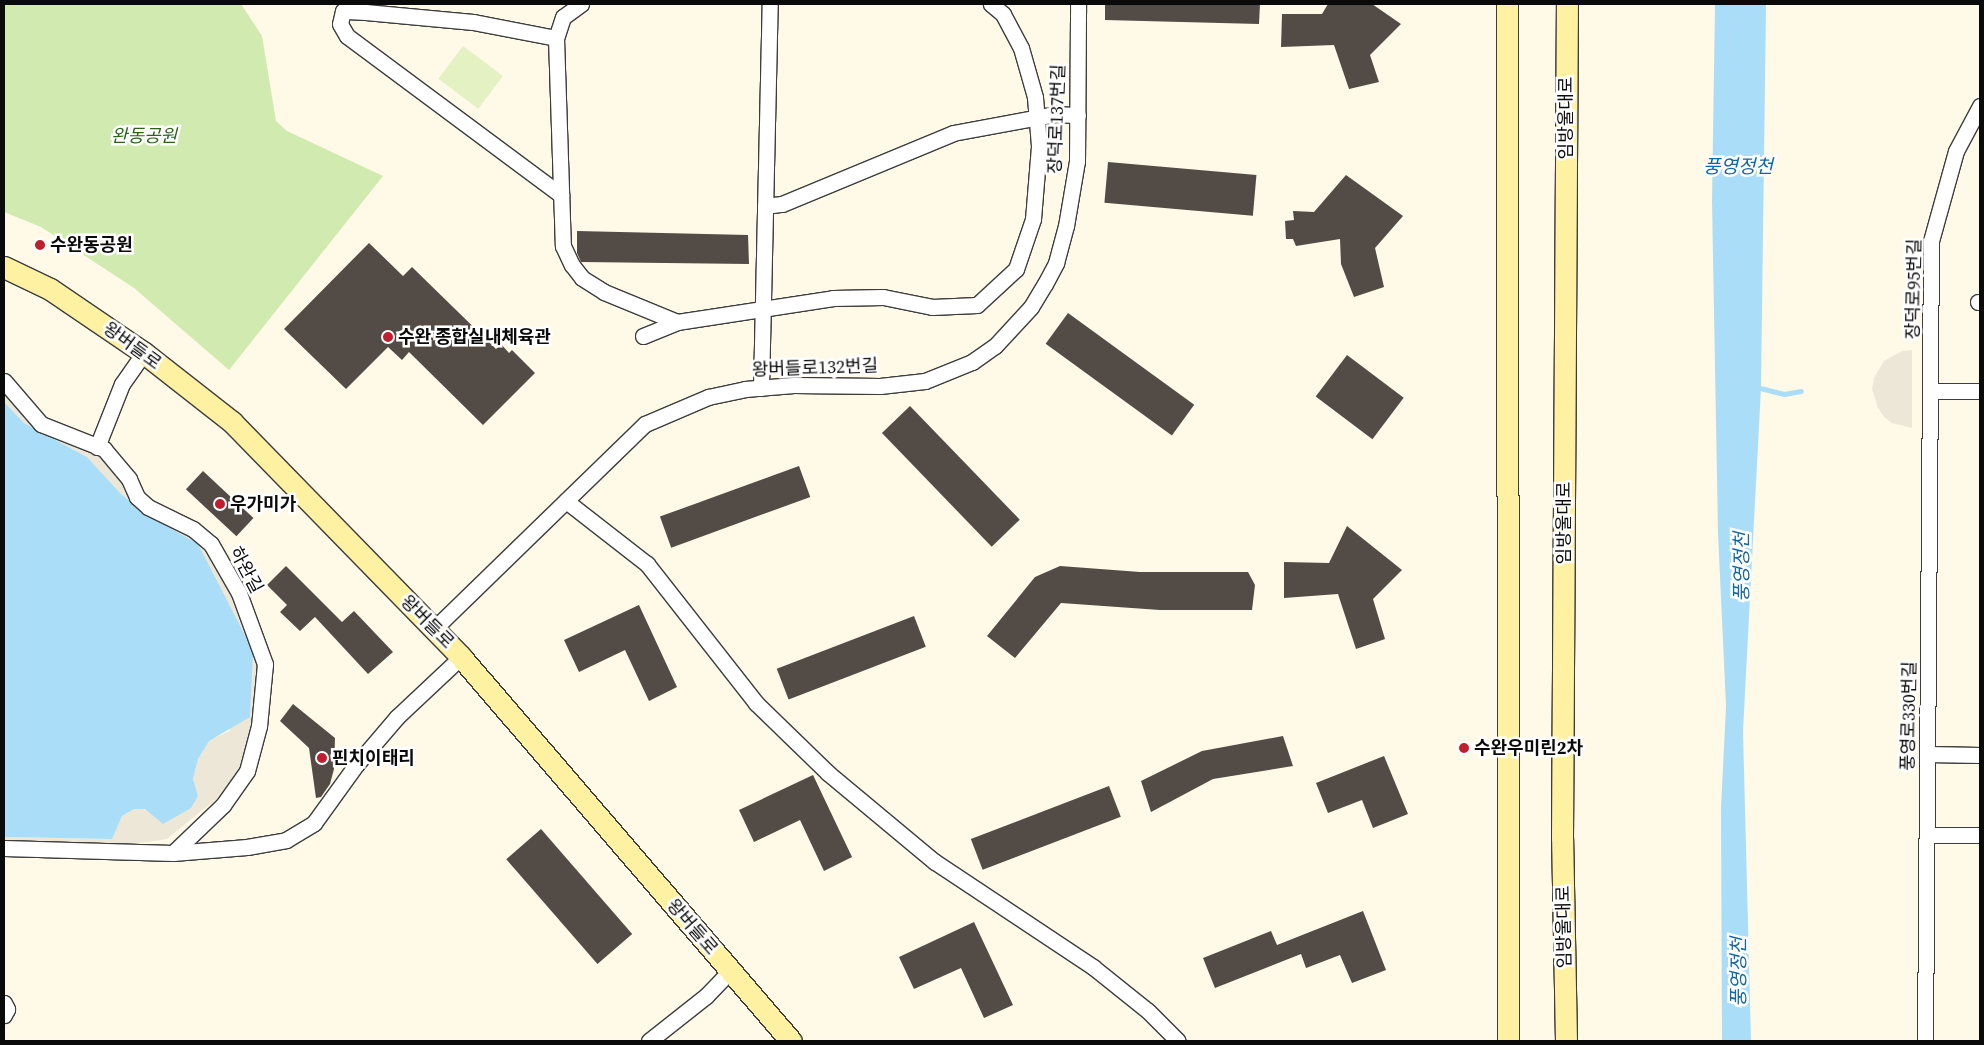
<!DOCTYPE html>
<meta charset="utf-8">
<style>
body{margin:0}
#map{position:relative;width:1984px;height:1045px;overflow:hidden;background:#fff9e7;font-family:"Source Serif 4","Noto Sans KR",serif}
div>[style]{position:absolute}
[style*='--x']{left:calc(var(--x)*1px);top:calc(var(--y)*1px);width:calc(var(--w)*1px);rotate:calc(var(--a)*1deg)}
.green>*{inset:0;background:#d1eab0}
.pitch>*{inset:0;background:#e3f1c3;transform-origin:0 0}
.plaza>*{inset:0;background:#ede7d8}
.water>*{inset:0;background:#aadef8}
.stream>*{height:5px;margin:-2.5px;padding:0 2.5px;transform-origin:2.5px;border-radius:2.5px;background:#aadef8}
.building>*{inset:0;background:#534b46;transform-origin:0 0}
.roads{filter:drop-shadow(1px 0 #3d3d3d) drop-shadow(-1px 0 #3d3d3d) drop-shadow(0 1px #3d3d3d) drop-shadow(0 -1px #3d3d3d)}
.street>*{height:15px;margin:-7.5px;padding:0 7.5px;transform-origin:7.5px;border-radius:7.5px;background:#fff}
.secondary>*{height:21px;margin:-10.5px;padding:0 10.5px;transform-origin:10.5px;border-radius:10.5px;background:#fff1a2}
.dots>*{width:14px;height:14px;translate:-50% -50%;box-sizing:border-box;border:2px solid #fff;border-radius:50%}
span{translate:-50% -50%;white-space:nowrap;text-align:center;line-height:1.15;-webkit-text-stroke:5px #fff;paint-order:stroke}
.street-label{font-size:18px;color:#0a0a0a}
.park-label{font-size:18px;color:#2c6319;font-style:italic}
.poi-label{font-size:18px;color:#0a0a0a;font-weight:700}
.left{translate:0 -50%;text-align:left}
.water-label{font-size:19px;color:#11679f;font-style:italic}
.frame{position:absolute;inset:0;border:5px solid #0a0a0a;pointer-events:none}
</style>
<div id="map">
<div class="green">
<div style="clip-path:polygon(4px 4px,241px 4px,262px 36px,276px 121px,287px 131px,383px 176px,229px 370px,134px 288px,41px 227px,4px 212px)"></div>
</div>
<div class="pitch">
<div style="left:463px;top:46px;width:50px;height:41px;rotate:37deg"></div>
</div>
<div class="plaza">
<div style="clip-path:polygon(1912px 350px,1912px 428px,1892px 423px,1884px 417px,1878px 408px,1872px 389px,1874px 378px,1884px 361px,1902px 351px)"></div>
<div style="clip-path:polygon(4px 391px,39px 427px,101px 456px,205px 545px,232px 594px,263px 663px,246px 761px,226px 791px,167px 839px,119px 846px,5px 843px,4px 837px,111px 839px,122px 816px,134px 809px,144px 809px,156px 815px,198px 796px,193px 779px,198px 759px,209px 740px,230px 731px,198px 544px,146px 514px,121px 494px,87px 457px,24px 423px,4px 402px)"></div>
</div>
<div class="water">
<div style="clip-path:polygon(1715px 4px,1766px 4px,1761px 388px,1743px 731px,1751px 1041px,1722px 1041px,1721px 808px,1726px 706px,1718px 533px,1712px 202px)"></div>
<div style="clip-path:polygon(4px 402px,24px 423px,87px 457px,121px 494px,146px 514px,198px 544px,253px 651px,250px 717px,209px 741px,198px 759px,193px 779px,198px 796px,191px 808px,163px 824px,145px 809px,134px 809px,122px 816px,112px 839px,4px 837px)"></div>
</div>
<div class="stream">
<div style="--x:1756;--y:387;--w:29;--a:14"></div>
<div style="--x:1784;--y:394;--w:17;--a:-10"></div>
</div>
<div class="building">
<div style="clip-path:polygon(1105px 4px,1260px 4px,1259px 24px,1105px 20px)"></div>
<div style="clip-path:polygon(1328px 4px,1372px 4px,1401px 24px,1370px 55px,1379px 82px,1349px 89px,1334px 45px,1281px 47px,1282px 14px,1322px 14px)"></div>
<div style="left:1108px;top:162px;width:149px;height:41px;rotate:5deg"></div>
<div style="clip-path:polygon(1346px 175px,1403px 216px,1375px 248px,1384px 287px,1354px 297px,1341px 264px,1340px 239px,1296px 246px,1293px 239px,1286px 239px,1285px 221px,1294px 220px,1293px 211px,1314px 212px)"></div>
<div style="clip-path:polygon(577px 231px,748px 235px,749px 264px,581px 262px,577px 253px)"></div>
<div style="clip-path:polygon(369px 243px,403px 276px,412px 267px,496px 349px,501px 344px,509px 353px,512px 350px,535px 373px,483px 425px,409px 352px,402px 360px,388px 347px,346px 389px,284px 329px)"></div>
<div style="left:1068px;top:313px;width:156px;height:38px;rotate:36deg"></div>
<div style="left:1347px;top:355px;width:71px;height:52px;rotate:37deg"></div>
<div style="left:910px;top:406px;width:158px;height:39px;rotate:46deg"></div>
<div style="left:799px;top:466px;width:33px;height:148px;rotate:70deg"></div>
<div style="left:203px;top:471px;width:69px;height:25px;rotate:43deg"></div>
<div style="clip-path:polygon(1347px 526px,1402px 570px,1373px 599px,1385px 639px,1356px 649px,1338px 594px,1284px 598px,1284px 562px,1329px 563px)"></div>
<div style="clip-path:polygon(286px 566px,342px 622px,354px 611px,393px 652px,368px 674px,315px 617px,300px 631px,280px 612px,287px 605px,267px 585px)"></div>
<div style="clip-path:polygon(1060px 566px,1140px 572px,1248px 572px,1255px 585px,1252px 610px,1160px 610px,1061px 603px,1015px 658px,987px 636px,1035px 577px)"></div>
<div style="clip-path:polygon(639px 605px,677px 687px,649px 701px,625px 650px,579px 672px,564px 640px)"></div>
<div style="left:914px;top:616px;width:33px;height:147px;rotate:69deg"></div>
<div style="clip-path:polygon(293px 704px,335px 738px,334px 769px,330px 784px,321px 797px,316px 798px,309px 748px,280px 721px)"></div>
<div style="clip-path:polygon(1283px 736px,1293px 766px,1213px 779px,1151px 812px,1141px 781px,1202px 751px)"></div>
<div style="clip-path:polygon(1384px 756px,1408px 814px,1373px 828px,1362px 800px,1328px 813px,1316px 783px)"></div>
<div style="clip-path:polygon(813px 775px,852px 857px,824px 871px,800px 820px,754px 842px,739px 810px)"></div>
<div style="left:1109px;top:786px;width:33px;height:148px;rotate:69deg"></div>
<div style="left:541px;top:829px;width:139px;height:46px;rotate:49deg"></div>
<div style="clip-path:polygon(1363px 911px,1386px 970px,1352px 983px,1340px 955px,1306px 968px,1301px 954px,1215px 988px,1203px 958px,1271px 931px,1277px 945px)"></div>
<div style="clip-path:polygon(974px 922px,1013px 1005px,984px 1018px,961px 968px,914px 989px,899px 957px)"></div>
</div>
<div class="roads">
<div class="street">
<div style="--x:581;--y:4;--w:22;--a:144"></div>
<div style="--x:563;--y:17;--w:22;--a:108"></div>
<div style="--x:556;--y:38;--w:208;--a:88.1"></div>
<div style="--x:563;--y:246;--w:21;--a:65"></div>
<div style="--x:572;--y:265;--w:16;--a:52"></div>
<div style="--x:582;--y:278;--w:26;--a:32"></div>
<div style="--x:604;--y:292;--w:79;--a:22.3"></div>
<div style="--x:556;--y:38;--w:85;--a:-169.1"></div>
<div style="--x:473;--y:22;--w:108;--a:-174.7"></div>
<div style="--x:365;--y:12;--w:22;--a:-177"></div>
<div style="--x:343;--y:11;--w:13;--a:103"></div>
<div style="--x:340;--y:24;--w:14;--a:60"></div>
<div style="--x:347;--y:36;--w:267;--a:36.6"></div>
<div style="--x:765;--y:206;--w:17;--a:-7"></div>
<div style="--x:782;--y:204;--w:185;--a:-22.5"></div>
<div style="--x:953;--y:133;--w:105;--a:-10.5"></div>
<div style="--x:1056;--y:114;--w:22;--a:3"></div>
<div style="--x:1978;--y:302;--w:2;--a:0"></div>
<div style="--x:643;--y:336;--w:37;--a:-22"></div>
<div style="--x:677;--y:322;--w:158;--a:-8.7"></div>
<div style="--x:833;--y:298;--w:50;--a:-1.1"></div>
<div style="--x:883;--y:297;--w:50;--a:11.5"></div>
<div style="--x:932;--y:307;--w:45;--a:-2.5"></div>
<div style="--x:977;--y:305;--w:53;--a:-42.7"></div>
<div style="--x:1016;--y:269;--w:53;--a:-71.2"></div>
<div style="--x:1033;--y:219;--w:73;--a:-85.3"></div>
<div style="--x:1039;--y:146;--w:49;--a:-94.7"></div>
<div style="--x:1035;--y:97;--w:51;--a:-105.9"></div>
<div style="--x:1021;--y:48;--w:38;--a:-118"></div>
<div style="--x:1003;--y:14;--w:16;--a:-140"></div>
<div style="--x:4;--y:381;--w:57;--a:49.3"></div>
<div style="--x:41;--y:424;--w:68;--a:21.6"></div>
<div style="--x:104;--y:449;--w:39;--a:50"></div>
<div style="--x:129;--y:479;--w:20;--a:66"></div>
<div style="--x:137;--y:497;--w:15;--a:42"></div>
<div style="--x:148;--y:507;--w:50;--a:26.1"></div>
<div style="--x:193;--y:529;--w:23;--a:40"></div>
<div style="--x:211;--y:544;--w:56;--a:60.3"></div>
<div style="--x:239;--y:593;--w:76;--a:69.9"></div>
<div style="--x:265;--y:664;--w:62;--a:95.5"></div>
<div style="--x:259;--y:726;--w:47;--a:104.9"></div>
<div style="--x:247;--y:771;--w:42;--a:125.2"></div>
<div style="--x:223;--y:805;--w:69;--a:136.2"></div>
<div style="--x:761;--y:388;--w:384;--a:-88.7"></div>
<div style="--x:1932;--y:391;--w:48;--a:0"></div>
<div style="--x:97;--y:447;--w:68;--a:-68.4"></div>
<div style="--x:122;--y:384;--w:38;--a:-55"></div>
<div style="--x:566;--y:501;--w:103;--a:37.9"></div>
<div style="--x:647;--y:564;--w:177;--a:51.9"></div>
<div style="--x:756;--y:703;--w:100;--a:44.2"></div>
<div style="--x:828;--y:773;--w:139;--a:39.8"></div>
<div style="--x:935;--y:862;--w:190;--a:33.6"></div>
<div style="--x:1093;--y:967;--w:70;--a:38.7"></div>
<div style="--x:1148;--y:1011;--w:42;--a:45"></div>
<div style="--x:434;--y:629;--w:294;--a:-44.2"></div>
<div style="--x:645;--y:424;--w:69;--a:-23.2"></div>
<div style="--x:708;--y:397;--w:38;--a:-12"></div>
<div style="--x:745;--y:389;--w:49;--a:-4.7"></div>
<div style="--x:794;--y:385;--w:86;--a:0.7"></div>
<div style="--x:880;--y:386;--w:45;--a:-6.3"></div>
<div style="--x:925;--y:381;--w:51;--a:-22"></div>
<div style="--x:972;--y:362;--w:28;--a:-35"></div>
<div style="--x:995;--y:346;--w:53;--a:-47.3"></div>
<div style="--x:1031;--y:307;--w:27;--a:-59"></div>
<div style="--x:1045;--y:284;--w:24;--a:-62"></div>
<div style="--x:1056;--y:263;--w:38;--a:-75"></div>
<div style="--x:1066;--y:226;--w:66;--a:-80.4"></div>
<div style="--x:1077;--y:161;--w:157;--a:-89.6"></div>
<div style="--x:1928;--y:754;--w:52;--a:1.1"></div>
<div style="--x:1927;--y:835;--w:53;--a:0"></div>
<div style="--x:4;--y:848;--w:169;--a:1.7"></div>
<div style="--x:173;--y:853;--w:74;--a:-4.6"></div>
<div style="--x:247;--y:847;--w:40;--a:-10"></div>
<div style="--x:286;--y:840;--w:33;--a:-31"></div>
<div style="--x:314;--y:823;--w:72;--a:-54.1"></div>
<div style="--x:356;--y:765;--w:63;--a:-49.5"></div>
<div style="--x:397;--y:717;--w:88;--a:-43.2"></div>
<div style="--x:4;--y:1003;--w:7;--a:63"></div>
<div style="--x:7;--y:1009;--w:7;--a:117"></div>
<div style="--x:649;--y:1041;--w:73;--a:-38.3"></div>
<div style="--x:706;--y:996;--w:35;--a:-46"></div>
<div style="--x:1925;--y:1041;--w:800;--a:-89.57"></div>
<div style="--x:1931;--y:241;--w:93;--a:-74.5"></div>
<div style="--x:1956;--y:151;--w:51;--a:-61.9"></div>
</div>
<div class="secondary">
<div style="--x:1507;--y:4;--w:1037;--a:89.94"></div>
<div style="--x:4;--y:267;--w:51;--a:25.6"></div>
<div style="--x:50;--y:289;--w:114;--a:34.2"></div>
<div style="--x:144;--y:353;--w:112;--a:38.1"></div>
<div style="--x:232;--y:422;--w:328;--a:45.7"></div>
<div style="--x:461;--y:657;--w:506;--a:49.33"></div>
<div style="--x:1566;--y:1041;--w:203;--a:-91.1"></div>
<div style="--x:1562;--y:838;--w:834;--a:-89.66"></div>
</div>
</div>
<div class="dots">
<div style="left:40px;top:245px;background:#be1e2d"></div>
<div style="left:388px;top:337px;background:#be1e2d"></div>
<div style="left:220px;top:504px;background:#be1e2d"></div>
<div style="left:1464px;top:748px;background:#be1e2d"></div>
<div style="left:322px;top:758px;background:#be1e2d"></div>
</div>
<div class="street-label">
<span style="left:1566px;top:118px;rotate:-90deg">임방울대로</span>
<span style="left:1057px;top:119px;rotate:-88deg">장덕로137번길</span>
<span style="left:1914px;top:289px;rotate:-89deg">장덕로95번길</span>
<span style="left:132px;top:346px;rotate:36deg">왕버들로</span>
<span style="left:815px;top:368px;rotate:-2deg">왕버들로132번길</span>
<span style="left:1564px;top:523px;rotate:-90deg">임방울대로</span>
<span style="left:246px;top:570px;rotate:62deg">하완길</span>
<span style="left:427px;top:622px;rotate:45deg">왕버들로</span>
<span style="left:1909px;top:716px;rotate:-89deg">풍영로330번길</span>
<span style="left:692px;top:927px;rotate:49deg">왕버들로</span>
<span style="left:1564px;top:927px;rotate:-91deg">임방울대로</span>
</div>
<div class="park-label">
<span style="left:144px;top:136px">완동공원</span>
</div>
<div class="poi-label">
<span class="left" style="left:50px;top:245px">수완동공원</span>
<span class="left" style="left:398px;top:337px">수완 종합실내체육관</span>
<span class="left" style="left:230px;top:504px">우가미가</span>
<span class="left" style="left:1474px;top:748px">수완우미린2차</span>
<span class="left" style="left:332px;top:758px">핀치이태리</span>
</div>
<div class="water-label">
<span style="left:1738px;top:167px">풍영정천</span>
<span style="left:1742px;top:567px;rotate:-90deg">풍영정천</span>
<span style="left:1739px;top:972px;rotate:-90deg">풍영정천</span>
</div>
<div class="frame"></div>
</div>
